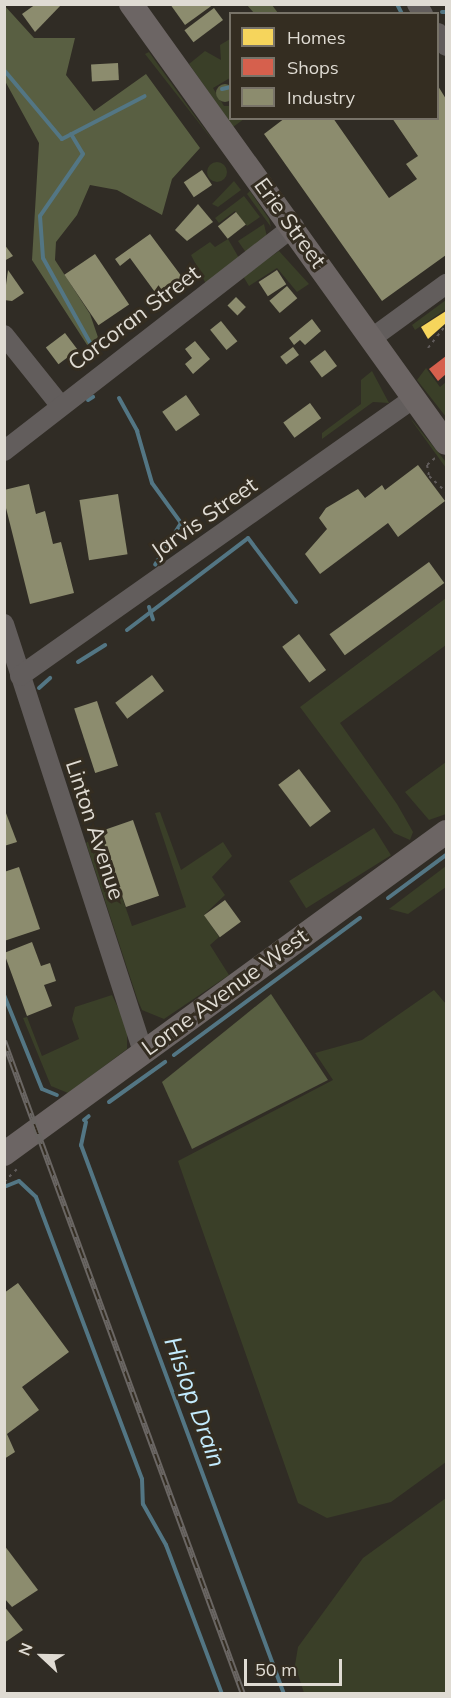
<!DOCTYPE html>
<style>
body{margin:0}
#map{position:relative;width:451px;height:1698px;overflow:hidden;background:#302c25;font-family:Mulish,sans-serif}
div>[style]{position:absolute}
[style*='--x']{left:calc(var(--x)*1px);top:calc(var(--y)*1px);width:calc(var(--w)*1px);rotate:calc(var(--a)*1deg)}
.green>*{inset:0;background:#3a3f28;transform-origin:0 0}
.round{border-radius:50%}
.forest>*{inset:0;background:#595f42}
.homes>*{inset:0;background:#f6d55c}
.shops>*{inset:0;background:#d6604d}
.industry>*{inset:0;background:#8c8c6e;transform-origin:0 0}
.stream>*{height:4px;margin:-2px;padding:0 2px;transform-origin:2px;border-radius:2px;background:#537684}
.path>*{height:2px;margin-top:-1px;transform-origin:0;background:repeating-linear-gradient(90deg,#615c5b 0 3px,transparent 0 7.5px)}
.minor>*{height:20px;margin:-10px;padding:0 10px;transform-origin:10px;border-radius:10px;background:#625d5c}
.major>*{height:24px;margin:-12px;padding:0 12px;transform-origin:12px;border-radius:12px;background:#6c6564}
.rail>*{height:6px;margin-top:-3px;transform-origin:0;background:repeating-linear-gradient(90deg,#342d21 0 11px,#6a6663 0 22px);box-sizing:border-box;border-block:2px solid #6a6663}
span{translate:-50% -50%;white-space:nowrap;text-align:center;line-height:1.15;-webkit-text-stroke:6px #342d21;paint-order:stroke}
.street-label{font-size:22px;color:#dfdbd3}
.water-label{font-size:24px;color:#c3ebfd;font-style:italic}
.frame{position:absolute;inset:0;border:6px solid #dfdbd3;pointer-events:none}
.legend{position:absolute;left:229px;top:12px;width:210px;height:108px;box-sizing:border-box;background:#342d21;border:2px solid #787368;margin:0;padding:8px 10px;list-style:none;font-size:18px;color:#dfdbd3}
.legend li{display:flex;align-items:center;gap:12px;height:30px}
.legend b{width:30px;border:2px solid #787368}
.north{position:absolute;left:12px;top:1626px;width:60px;height:60px;-webkit-text-stroke:4px #342d21;paint-order:stroke;rotate:292deg;font-size:16px;font-weight:700;line-height:24px;text-align:center;color:#dfdbd3}
.north::after{content:'';display:block;margin:auto;width:21px;height:27px;background:#dfdbd3;clip-path:polygon(50% 0,100% 100%,50% 72%,0 100%)}
.scale{position:absolute;left:244px;top:1659px;width:98px;height:27px;box-sizing:border-box;border:3px solid #dfdbd3;border-top:0;padding-left:8px;font-size:18px;line-height:21px;white-space:nowrap;color:#dfdbd3;-webkit-text-stroke:4px #342d21;paint-order:stroke}
</style>
<div id="map">
<div class="green">
<div style="clip-path:polygon(230px 26px,230px 78px,213px 88px,224px 106px,230px 106px,231px 118px,244px 119px,233px 127px,189px 64px,205px 51px,221px 60px,220px 45px,230px 39px)"></div>
<div style="clip-path:polygon(149px 52px,189px 108px,217px 146px,145px 54px)"></div>
<div class="round" style="left:207px;top:162px;width:20px;height:20px"></div>
<div style="clip-path:polygon(234px 181px,241px 190px,218px 207px,212px 204px)"></div>
<div style="clip-path:polygon(250px 191px,269px 219px,271px 227px,247px 194px)"></div>
<div style="clip-path:polygon(244px 196px,260px 217px,247px 226px,235px 211px,219px 223px,215px 218px)"></div>
<div style="clip-path:polygon(264px 224px,267px 237px,247px 254px,238px 241px)"></div>
<div style="clip-path:polygon(228px 239px,239px 258px,206px 284px,191px 255px,210px 242px,215px 247px)"></div>
<div style="clip-path:polygon(279px 251px,309px 284px,297px 292px,277px 268px,249px 286px,243px 276px)"></div>
<div style="clip-path:polygon(446px 300px,446px 309px,415px 330px,412px 325px)"></div>
<div style="clip-path:polygon(426px 368px,440px 387px,446px 382px,446px 417px,417px 380px)"></div>
<div style="clip-path:polygon(372px 371px,389px 403px,373px 402px,322px 439px,322px 433px,361px 404px,361px 380px)"></div>
<div style="clip-path:polygon(411px 419px,446px 462px,446px 468px,412px 421px)"></div>
<div style="clip-path:polygon(446px 598px,446px 645px,340px 723px,397px 804px,413px 832px,410px 840px,394px 833px,300px 707px)"></div>
<div style="clip-path:polygon(446px 762px,446px 814px,429px 820px,405px 792px)"></div>
<div style="clip-path:polygon(160px 812px,181px 870px,223px 842px,232px 856px,212px 877px,225px 895px,204px 915px,219px 937px,210px 945px,229px 975px,164px 1019px,142px 1010px,138px 1001px,86px 843px,100px 833px,132px 926px,186px 907px,155px 813px)"></div>
<div style="left:374px;top:828px;width:32px;height:100px;rotate:58deg"></div>
<div style="clip-path:polygon(446px 866px,446px 887px,408px 914px,389px 909px)"></div>
<div style="clip-path:polygon(434px 990px,446px 1004px,446px 1462px,391px 1502px,327px 1518px,298px 1503px,178px 1161px,333px 1080px,315px 1053px,362px 1040px)"></div>
<div style="clip-path:polygon(112px 995px,127px 1026px,127px 1049px,68px 1093px,51px 1086px,23px 1018px,27px 1017px,42px 1056px,79px 1039px,72px 1019px,75px 1007px)"></div>
<div style="clip-path:polygon(446px 1498px,446px 1693px,304px 1693px,295px 1665px,298px 1647px,363px 1558px)"></div>
</div>
<div class="forest">
<div style="clip-path:polygon(4px 5px,34px 38px,75px 38px,66px 75px,94px 111px,146px 74px,200px 148px,172px 179px,162px 215px,117px 190px,90px 185px,77px 215px,56px 242px,55px 260px,90px 314px,101px 346px,91px 351px,32px 260px,39px 143px,5px 81px)"></div>
<div style="clip-path:polygon(247px 5px,272px 5px,278px 13px,254px 13px)"></div>
<div class="round" style="left:216px;top:84px;width:18px;height:18px"></div>
<div style="clip-path:polygon(271px 994px,328px 1080px,192px 1149px,162px 1082px)"></div>
</div>
<div class="homes">
<div style="clip-path:polygon(446px 311px,446px 323px,428px 339px,421px 327px)"></div>
</div>
<div class="shops">
<div style="clip-path:polygon(446px 356px,446px 374px,438px 381px,429px 369px)"></div>
</div>
<div class="industry">
<div style="clip-path:polygon(36px 4px,62px 4px,35px 32px,22px 14px)"></div>
<div style="clip-path:polygon(170px 4px,214px 4px,185px 25px)"></div>
<div style="left:214px;top:8px;width:15px;height:37px;rotate:53deg"></div>
<div style="left:118px;top:63px;width:17px;height:27px;rotate:87deg"></div>
<div style="clip-path:polygon(438px 86px,446px 99px,446px 255px,382px 301px,264px 134px,285px 118px,333px 118px,389px 198px,417px 179px,406px 164px,418px 156px,392px 118px,438px 118px)"></div>
<div style="left:202px;top:170px;width:18px;height:22px;rotate:56deg"></div>
<div style="clip-path:polygon(198px 204px,213px 222px,187px 241px,175px 230px)"></div>
<div style="left:236px;top:212px;width:16px;height:23px;rotate:52deg"></div>
<div style="clip-path:polygon(150px 234px,185px 281px,160px 299px,130px 258px,120px 266px,115px 259px)"></div>
<div style="clip-path:polygon(4px 244px,13px 256px,4px 261px)"></div>
<div style="left:95px;top:254px;width:61px;height:37px;rotate:56deg"></div>
<div style="clip-path:polygon(8px 270px,24px 293px,12px 301px,4px 300px)"></div>
<div style="left:277px;top:270px;width:17px;height:22px;rotate:57deg"></div>
<div style="left:287px;top:286px;width:16px;height:23px;rotate:50deg"></div>
<div style="left:236px;top:297px;width:14px;height:12px;rotate:45deg"></div>
<div style="clip-path:polygon(312px 319px,321px 331px,305px 345px,300px 340px,294px 345px,289px 338px)"></div>
<div style="left:221px;top:321px;width:26px;height:14px;rotate:51deg"></div>
<div style="left:65px;top:333px;width:21px;height:24px;rotate:53deg"></div>
<div style="clip-path:polygon(195px 341px,210px 359px,193px 374px,185px 364px,192px 358px,185px 349px)"></div>
<div style="left:293px;top:347px;width:10px;height:16px;rotate:53deg"></div>
<div style="left:325px;top:350px;width:20px;height:19px;rotate:53deg"></div>
<div style="left:186px;top:395px;width:24px;height:29px;rotate:55deg"></div>
<div style="left:310px;top:403px;width:19px;height:33px;rotate:54deg"></div>
<div style="clip-path:polygon(418px 465px,445px 501px,398px 537px,388px 523px,320px 574px,305px 554px,327px 529px,319px 518px,326px 508px,358px 489px,365px 498px,382px 485px,385px 490px)"></div>
<div style="clip-path:polygon(29px 484px,36px 514px,45px 511px,53px 544px,61px 542px,74px 593px,30px 604px,4px 500px,4px 490px)"></div>
<div style="left:118px;top:494px;width:61px;height:39px;rotate:81deg"></div>
<div style="left:429px;top:562px;width:26px;height:123px;rotate:54deg"></div>
<div style="left:299px;top:634px;width:45px;height:21px;rotate:53deg"></div>
<div style="left:152px;top:675px;width:20px;height:46px;rotate:53deg"></div>
<div style="left:97px;top:701px;width:68px;height:24px;rotate:72deg"></div>
<div style="left:299px;top:769px;width:53px;height:26px;rotate:53deg"></div>
<div style="clip-path:polygon(4px 808px,17px 842px,4px 846px)"></div>
<div style="left:133px;top:820px;width:80px;height:35px;rotate:71deg"></div>
<div style="clip-path:polygon(19px 867px,40px 929px,4px 941px,4px 872px)"></div>
<div style="left:225px;top:900px;width:27px;height:26px;rotate:54deg"></div>
<div style="clip-path:polygon(32px 942px,41px 966px,50px 963px,56px 981px,44px 985px,52px 1006px,27px 1016px,4px 953px)"></div>
<div style="clip-path:polygon(18px 1283px,69px 1352px,22px 1387px,39px 1410px,7px 1434px,15px 1452px,4px 1459px,4px 1293px)"></div>
<div style="clip-path:polygon(4px 1545px,38px 1590px,12px 1607px,4px 1598px)"></div>
<div style="clip-path:polygon(4px 1606px,23px 1630px,4px 1643px)"></div>
</div>
<div class="stream">
<div style="--x:397;--y:4;--w:11;--a:63"></div>
<div style="--x:442;--y:12;--w:4;--a:0"></div>
<div style="--x:4;--y:70;--w:90;--a:50"></div>
<div style="--x:62;--y:139;--w:93;--a:-27.4"></div>
<div style="--x:222;--y:89;--w:9;--a:-13"></div>
<div style="--x:71;--y:134;--w:23;--a:59"></div>
<div style="--x:83;--y:154;--w:75;--a:124.7"></div>
<div style="--x:40;--y:216;--w:42;--a:85.9"></div>
<div style="--x:43;--y:258;--w:107;--a:61"></div>
<div style="--x:119;--y:398;--w:38;--a:61"></div>
<div style="--x:137;--y:431;--w:54;--a:73.9"></div>
<div style="--x:152;--y:483;--w:49;--a:54.1"></div>
<div style="--x:181;--y:523;--w:49;--a:121.8"></div>
<div style="--x:88;--y:400;--w:6;--a:-31"></div>
<div style="--x:149;--y:607;--w:13;--a:72"></div>
<div style="--x:127;--y:630;--w:152;--a:-37.2"></div>
<div style="--x:248;--y:538;--w:80;--a:53.1"></div>
<div style="--x:78;--y:662;--w:32;--a:-32"></div>
<div style="--x:39;--y:688;--w:15;--a:-42"></div>
<div style="--x:388;--y:898;--w:72;--a:-36.6"></div>
<div style="--x:4;--y:995;--w:101;--a:68"></div>
<div style="--x:42;--y:1089;--w:16;--a:22"></div>
<div style="--x:174;--y:1055;--w:231;--a:-36.4"></div>
<div style="--x:109;--y:1102;--w:69;--a:-35.5"></div>
<div style="--x:84;--y:1120;--w:6;--a:-39"></div>
<div style="--x:86;--y:1122;--w:24;--a:102"></div>
<div style="--x:81;--y:1145;--w:585;--a:69.71"></div>
<div style="--x:4;--y:1187;--w:16;--a:-22"></div>
<div style="--x:19;--y:1181;--w:23;--a:43"></div>
<div style="--x:36;--y:1197;--w:301;--a:69.4"></div>
<div style="--x:142;--y:1479;--w:25;--a:88"></div>
<div style="--x:143;--y:1504;--w:47;--a:60.7"></div>
<div style="--x:166;--y:1545;--w:159;--a:69.4"></div>
</div>
<div class="path">
<div style="--x:428;--y:348;--w:29;--a:-52"></div>
<div style="--x:435;--y:458;--w:11;--a:139"></div>
<div style="--x:427;--y:465;--w:11;--a:80"></div>
<div style="--x:429;--y:476;--w:23;--a:43"></div>
<div style="--x:4;--y:1182;--w:18;--a:-45"></div>
</div>
<div class="minor">
<div style="--x:417;--y:4;--w:12;--a:59"></div>
<div style="--x:438;--y:33;--w:15;--a:58"></div>
<div style="--x:4;--y:335;--w:90;--a:51.3"></div>
<div style="--x:372;--y:338;--w:92;--a:-36.1"></div>
<div style="--x:4;--y:451;--w:367;--a:-37.8"></div>
<div style="--x:4;--y:624;--w:449;--a:72"></div>
<div style="--x:20;--y:676;--w:482;--a:-35.2"></div>
</div>
<div class="major">
<div style="--x:131;--y:4;--w:540;--a:54.34"></div>
<div style="--x:4;--y:1154;--w:547;--a:-36.07"></div>
</div>
<div class="rail">
<div style="--x:4;--y:1041;--w:695;--a:69.9"></div>
</div>
<div class="street-label">
<span style="left:290px;top:223px;rotate:54deg">Erie Street</span>
<span style="left:134px;top:318px;rotate:-37deg">Corcoran Street</span>
<span style="left:204px;top:518px;rotate:-35deg">Jarvis Street</span>
<span style="left:95px;top:830px;rotate:72deg">Linton Avenue</span>
<span style="left:225px;top:992px;rotate:-36deg">Lorne Avenue West</span>
</div>
<div class="water-label">
<span style="left:195px;top:1402px;rotate:70deg">Hislop Drain</span>
</div>
<div class="frame"></div>
<ul class="legend">
<li><b style="height:16px;background:#f6d55c"></b>Homes</li>
<li><b style="height:16px;background:#d6604d"></b>Shops</li>
<li><b style="height:16px;background:#8c8c6e"></b>Industry</li>
</ul>
<div class="north">N</div>
<div class="scale">50 m</div>
</div>
